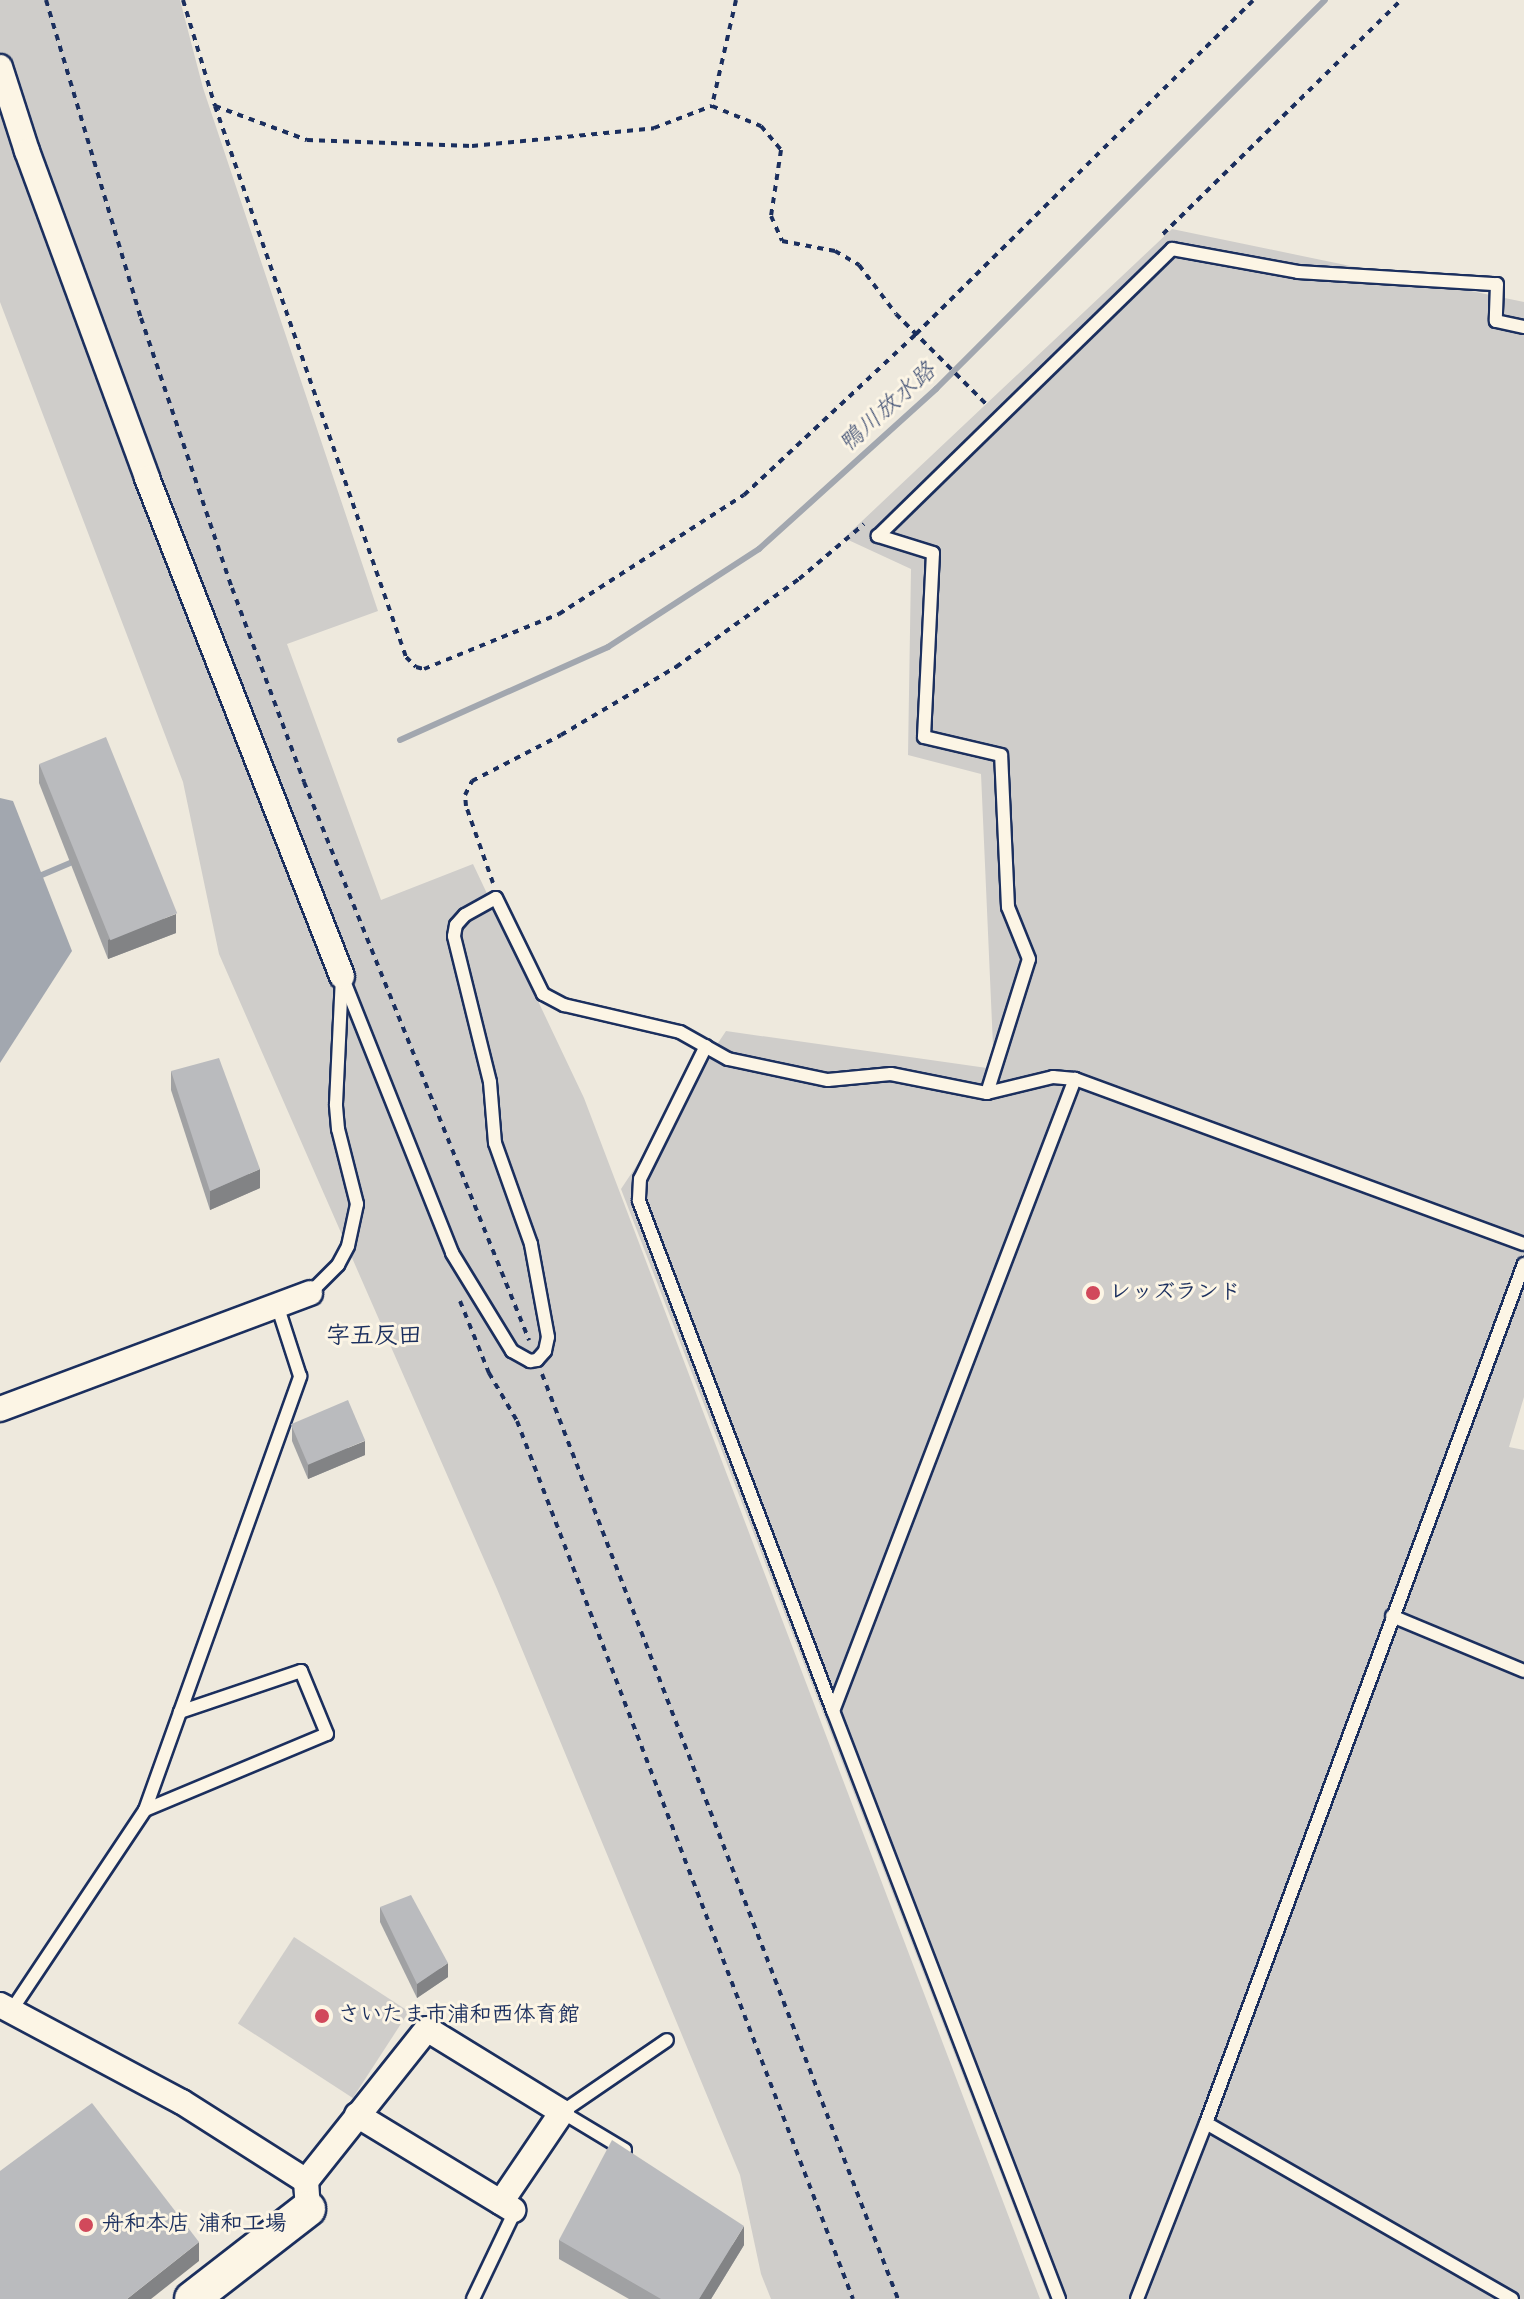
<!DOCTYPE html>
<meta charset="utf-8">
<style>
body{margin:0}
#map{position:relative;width:1524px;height:2299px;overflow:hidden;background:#eee9dd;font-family:Kalam,"Klee One",sans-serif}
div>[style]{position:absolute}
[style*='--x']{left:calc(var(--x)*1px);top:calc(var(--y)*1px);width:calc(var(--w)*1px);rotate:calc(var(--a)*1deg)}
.green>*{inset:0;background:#cfcdca;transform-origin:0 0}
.water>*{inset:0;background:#a2a7af}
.stream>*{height:6px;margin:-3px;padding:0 3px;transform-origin:3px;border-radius:3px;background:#a2a7af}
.path>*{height:4px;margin-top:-2px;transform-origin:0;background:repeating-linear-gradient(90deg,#1b2f5e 0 6px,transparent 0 12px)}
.roads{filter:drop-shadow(2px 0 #1b2f5e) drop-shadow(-2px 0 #1b2f5e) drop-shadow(0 2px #1b2f5e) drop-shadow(0 -2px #1b2f5e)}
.lane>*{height:12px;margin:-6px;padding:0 6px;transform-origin:6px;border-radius:6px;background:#fcf5e5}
.street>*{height:24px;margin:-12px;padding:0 12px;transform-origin:12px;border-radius:12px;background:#fcf5e5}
.secondary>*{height:34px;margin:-17px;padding:0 17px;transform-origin:17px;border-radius:17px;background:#fcf5e5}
.wall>*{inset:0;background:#a0a1a3}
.shaded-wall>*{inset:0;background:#828385}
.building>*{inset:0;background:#babbbe;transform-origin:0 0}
.dots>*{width:22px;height:22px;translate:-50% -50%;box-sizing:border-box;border:4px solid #fcf5e5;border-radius:50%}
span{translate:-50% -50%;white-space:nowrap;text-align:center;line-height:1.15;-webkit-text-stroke:6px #fcf5e5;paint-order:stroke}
.poi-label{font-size:22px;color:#1b2f5e;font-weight:700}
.left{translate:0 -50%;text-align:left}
.water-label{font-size:24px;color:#445376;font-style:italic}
.neighbourhood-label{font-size:24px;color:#1b2f5e;font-weight:700}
</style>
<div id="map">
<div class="green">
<div style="clip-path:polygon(0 0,180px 0,203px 88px,378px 611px,287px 644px,381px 900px,473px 864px,584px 1098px,1040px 2299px,771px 2299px,761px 2274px,740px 2175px,497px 1589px,219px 954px,183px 782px,0 302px)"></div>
<div style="clip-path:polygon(1172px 229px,1524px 302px,1524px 1397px,1509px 1447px,1524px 1450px,1524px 2299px,1049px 2299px,621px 1189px,726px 1031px,994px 1069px,981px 774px,908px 755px,911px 569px,844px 538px)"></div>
<div style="left:294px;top:1937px;width:137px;height:103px;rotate:33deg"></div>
</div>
<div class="water">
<div style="clip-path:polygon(0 798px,13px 801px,72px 951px,0 1063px)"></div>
</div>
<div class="stream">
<div style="--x:400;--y:740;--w:228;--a:-24.1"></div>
<div style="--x:608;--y:647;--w:180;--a:-33"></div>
<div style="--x:759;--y:549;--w:239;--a:-42.1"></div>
<div style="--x:936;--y:389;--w:550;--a:-45"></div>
<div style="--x:37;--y:877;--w:36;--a:-23"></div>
</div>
<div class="path">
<div style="--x:46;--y:0;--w:332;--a:73.4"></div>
<div style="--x:141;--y:318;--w:285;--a:71.4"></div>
<div style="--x:232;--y:588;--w:207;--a:69.6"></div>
<div style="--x:304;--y:782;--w:602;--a:68.04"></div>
<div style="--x:183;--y:0;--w:111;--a:73.2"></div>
<div style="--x:215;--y:106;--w:98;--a:20.3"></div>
<div style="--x:307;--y:140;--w:165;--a:2.1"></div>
<div style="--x:472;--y:146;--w:183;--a:-5.6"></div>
<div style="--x:654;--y:128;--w:62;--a:-20.8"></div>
<div style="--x:736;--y:0;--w:109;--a:102.8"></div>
<div style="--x:712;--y:106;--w:53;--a:22.2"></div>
<div style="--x:761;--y:126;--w:31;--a:50"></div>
<div style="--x:781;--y:150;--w:67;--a:98.6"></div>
<div style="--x:771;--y:216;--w:27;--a:66"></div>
<div style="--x:782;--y:241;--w:54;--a:10.7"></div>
<div style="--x:835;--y:251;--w:28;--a:30"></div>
<div style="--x:859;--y:265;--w:61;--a:52.9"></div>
<div style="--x:896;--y:314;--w:130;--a:45"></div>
<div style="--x:215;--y:106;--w:583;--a:70.88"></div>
<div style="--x:406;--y:657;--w:14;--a:45"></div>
<div style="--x:416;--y:667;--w:8;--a:14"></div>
<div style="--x:424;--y:669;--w:146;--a:-22.2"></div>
<div style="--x:559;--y:614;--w:220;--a:-32.8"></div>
<div style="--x:744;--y:495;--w:236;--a:-43.1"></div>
<div style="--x:916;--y:334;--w:474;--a:-44.7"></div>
<div style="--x:1163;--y:234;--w:334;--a:-44.5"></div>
<div style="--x:493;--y:883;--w:82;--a:-109.3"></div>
<div style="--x:466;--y:806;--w:11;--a:-95"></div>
<div style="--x:465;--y:795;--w:16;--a:-63"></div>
<div style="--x:472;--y:781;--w:100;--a:-27.3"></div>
<div style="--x:561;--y:735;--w:134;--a:-30.6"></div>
<div style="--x:676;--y:667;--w:151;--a:-35.6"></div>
<div style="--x:799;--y:579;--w:85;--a:-40.2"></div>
<div style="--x:460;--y:1301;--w:78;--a:68.1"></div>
<div style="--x:489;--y:1373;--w:56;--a:59.7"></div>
<div style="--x:517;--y:1421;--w:940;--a:69.06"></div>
<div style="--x:542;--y:1374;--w:991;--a:68.95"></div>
</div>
<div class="roads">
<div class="lane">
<div style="--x:706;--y:1046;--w:148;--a:116.4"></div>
<div style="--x:640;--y:1179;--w:22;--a:93"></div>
<div style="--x:639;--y:1201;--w:546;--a:69.17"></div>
<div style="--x:987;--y:1093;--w:140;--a:-72.6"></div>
<div style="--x:1029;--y:959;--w:56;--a:-112"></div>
<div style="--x:1008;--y:907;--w:152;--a:-92.6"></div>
<div style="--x:1001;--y:755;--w:79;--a:-166.8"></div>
<div style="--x:924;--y:737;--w:184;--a:-87.2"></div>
<div style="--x:933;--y:553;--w:58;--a:-162.8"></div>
<div style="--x:878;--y:536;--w:411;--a:-44.3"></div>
<div style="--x:1172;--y:249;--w:128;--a:10.3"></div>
<div style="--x:1298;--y:272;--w:199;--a:3.5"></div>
<div style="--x:1497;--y:284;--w:37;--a:92"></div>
<div style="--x:1496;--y:321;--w:29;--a:12"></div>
<div style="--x:310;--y:1293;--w:40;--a:-45"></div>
<div style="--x:338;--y:1265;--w:21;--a:-62"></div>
<div style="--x:348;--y:1246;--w:43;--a:-77.9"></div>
<div style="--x:357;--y:1204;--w:77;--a:-104.2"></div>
<div style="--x:338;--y:1129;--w:25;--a:-95"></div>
<div style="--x:336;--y:1104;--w:128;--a:-87.3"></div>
<div style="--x:342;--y:976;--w:298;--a:68.3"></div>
<div style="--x:452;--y:1253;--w:115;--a:58.5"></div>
<div style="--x:512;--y:1351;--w:21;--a:29"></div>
<div style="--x:530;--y:1361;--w:7;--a:-8"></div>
<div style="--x:537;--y:1360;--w:12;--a:-48"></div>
<div style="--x:545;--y:1351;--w:14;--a:-78"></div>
<div style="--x:548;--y:1337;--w:95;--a:-100.4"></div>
<div style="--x:531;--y:1244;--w:107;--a:-109.6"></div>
<div style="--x:495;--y:1143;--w:61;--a:-94.7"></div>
<div style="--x:490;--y:1082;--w:150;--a:-103.9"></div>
<div style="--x:454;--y:936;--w:11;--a:-80"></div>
<div style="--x:456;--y:925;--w:13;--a:-48"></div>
<div style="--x:465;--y:915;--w:35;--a:-29"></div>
<div style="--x:496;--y:898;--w:107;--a:63.9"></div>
<div style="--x:543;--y:994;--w:24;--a:28"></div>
<div style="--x:564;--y:1005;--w:119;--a:13.1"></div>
<div style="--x:680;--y:1032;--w:55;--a:29.4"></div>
<div style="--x:728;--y:1059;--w:102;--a:11.9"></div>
<div style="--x:828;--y:1080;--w:63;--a:-5.4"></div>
<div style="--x:891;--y:1074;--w:98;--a:11.2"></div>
<div style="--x:987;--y:1093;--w:68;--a:-13.6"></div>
<div style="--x:1053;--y:1077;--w:22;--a:5"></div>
<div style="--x:1392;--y:1616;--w:143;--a:22.6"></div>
<div style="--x:145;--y:1810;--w:197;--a:-22.7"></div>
<div style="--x:327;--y:1734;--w:68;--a:-112.4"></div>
<div style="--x:301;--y:1671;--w:128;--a:161.3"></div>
<div style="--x:11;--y:2011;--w:242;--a:-56.3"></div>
<div style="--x:145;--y:1810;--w:461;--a:-70.3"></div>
<div style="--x:300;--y:1376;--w:75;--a:-107.9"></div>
<div style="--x:1206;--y:2123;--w:353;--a:29.9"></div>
<div style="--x:625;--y:2150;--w:74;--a:-148.9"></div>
<div style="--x:562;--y:2112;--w:127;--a:-34.4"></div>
<div style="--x:473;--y:2299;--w:98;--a:-64.5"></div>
<div style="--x:1059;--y:2299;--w:630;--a:-111.02"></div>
<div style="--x:833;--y:1711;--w:677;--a:-69.05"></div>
<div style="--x:1075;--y:1079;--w:478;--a:20.2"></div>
<div style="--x:1137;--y:2299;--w:189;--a:-68.6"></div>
<div style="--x:1206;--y:2123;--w:916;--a:-69.69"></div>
</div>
<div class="street">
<div style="--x:0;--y:67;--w:88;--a:72.2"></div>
<div style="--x:27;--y:151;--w:348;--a:69.8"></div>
<div style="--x:147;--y:478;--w:535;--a:68.62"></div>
<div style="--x:0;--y:1409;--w:331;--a:-20.5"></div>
<div style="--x:0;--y:2005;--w:206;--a:28.1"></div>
<div style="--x:182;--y:2102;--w:147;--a:32.5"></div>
<div style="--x:306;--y:2181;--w:16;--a:86"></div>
<div style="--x:357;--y:2115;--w:183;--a:31.3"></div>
<div style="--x:306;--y:2181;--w:194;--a:-51.5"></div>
<div style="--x:427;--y:2029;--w:158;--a:31.6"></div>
<div style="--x:562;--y:2112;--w:109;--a:124.1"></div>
</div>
<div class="secondary">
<div style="--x:192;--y:2299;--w:147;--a:-37.8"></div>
</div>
</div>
<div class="wall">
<div style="clip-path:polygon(39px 764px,176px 933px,108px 959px,39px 783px)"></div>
<div style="clip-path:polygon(171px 1071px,260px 1188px,210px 1210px,171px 1090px)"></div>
<div style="clip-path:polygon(292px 1427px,365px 1455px,308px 1479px,292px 1441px)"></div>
<div style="clip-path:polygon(380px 1907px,448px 1977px,417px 1998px,380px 1922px)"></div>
<div style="clip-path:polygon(559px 2240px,744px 2245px,711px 2299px,629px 2299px,559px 2259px)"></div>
</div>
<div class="shaded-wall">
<div style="clip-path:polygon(176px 914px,176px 933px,108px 959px,108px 940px)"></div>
<div style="clip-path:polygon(260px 1169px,260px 1188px,210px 1210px,210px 1191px)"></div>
<div style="clip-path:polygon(365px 1441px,365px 1455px,308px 1479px,308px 1464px)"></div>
<div style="clip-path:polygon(448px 1963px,448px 1977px,417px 1998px,417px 1984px)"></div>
<div style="clip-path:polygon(744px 2226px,744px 2245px,711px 2299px,699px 2299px)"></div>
<div style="clip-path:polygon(199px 2242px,199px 2261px,151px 2299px,127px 2299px)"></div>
</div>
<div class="building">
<div style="left:106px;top:737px;width:190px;height:72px;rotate:68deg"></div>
<div style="clip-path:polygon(219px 1058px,260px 1169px,210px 1191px,171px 1071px)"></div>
<div style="left:348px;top:1400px;width:44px;height:62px;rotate:67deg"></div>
<div style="clip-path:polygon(411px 1895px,448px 1963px,417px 1984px,380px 1907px)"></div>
<div style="clip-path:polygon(92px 2103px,199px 2242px,127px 2299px,0 2299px,0 2171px)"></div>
<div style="clip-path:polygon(612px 2140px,744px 2226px,699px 2299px,661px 2299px,559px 2240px)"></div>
</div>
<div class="dots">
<div style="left:1093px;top:1293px;background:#d1495b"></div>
<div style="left:322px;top:2016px;background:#d1495b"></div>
<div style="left:86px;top:2225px;background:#d1495b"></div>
</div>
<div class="poi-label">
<span class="left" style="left:1109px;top:1293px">レッズランド</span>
<span class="left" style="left:338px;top:2016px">さいたま市浦和西体育館</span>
<span class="left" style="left:102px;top:2225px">舟和本店 浦和工場</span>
</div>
<div class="water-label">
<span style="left:888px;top:408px;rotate:-42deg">鴨川放水路</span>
</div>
<div class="neighbourhood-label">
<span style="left:374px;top:1337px">字五反田</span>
</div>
</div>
